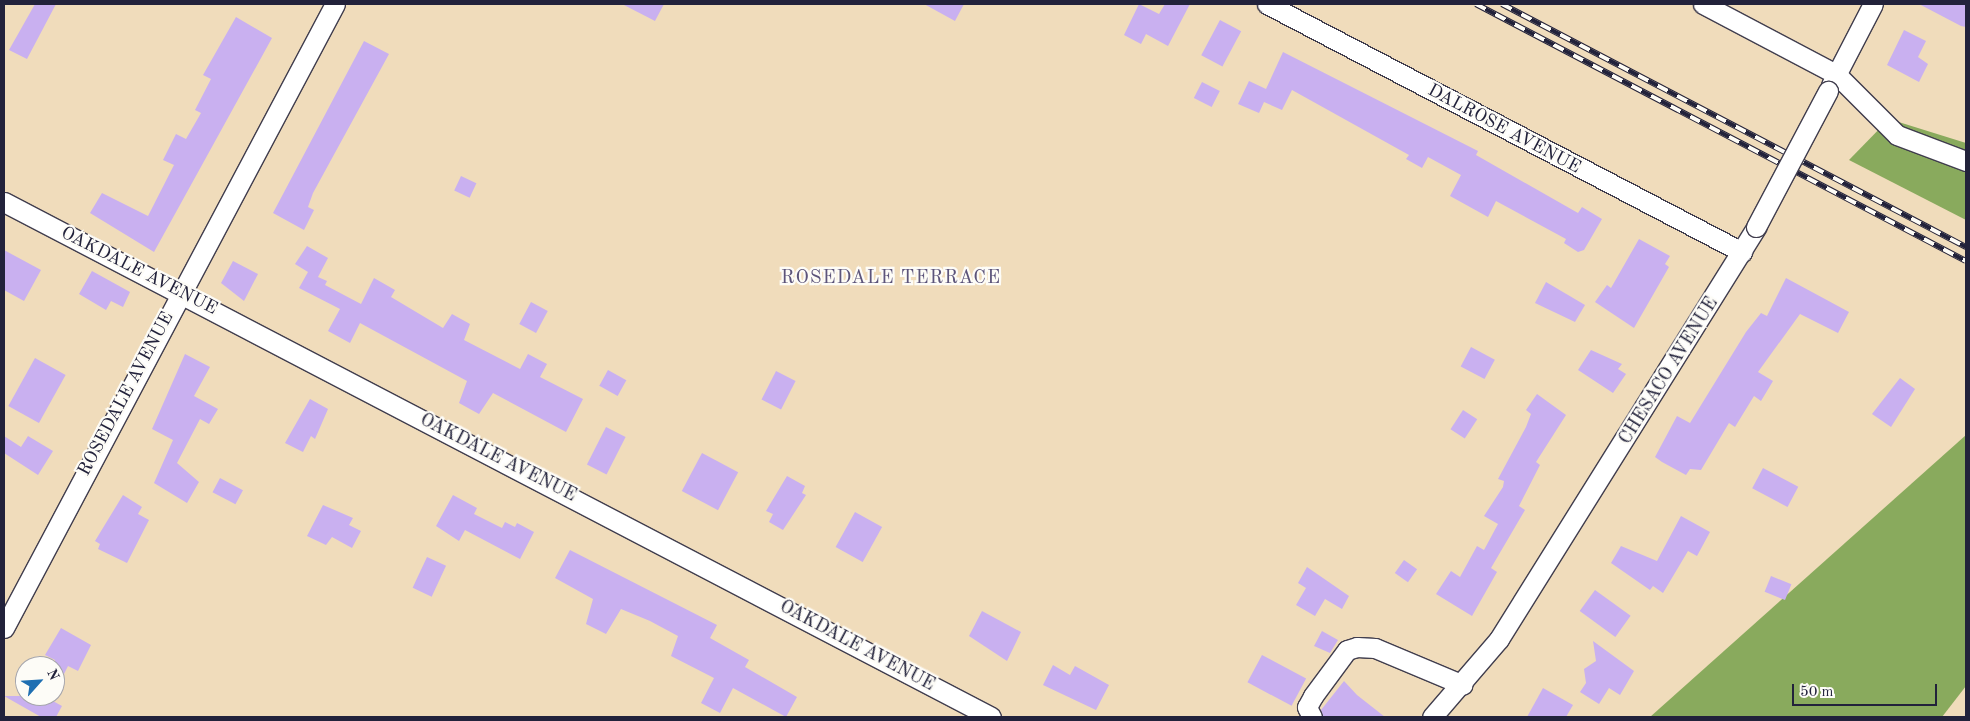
<!DOCTYPE html>
<style>
body{margin:0}
#map{position:relative;width:1970px;height:721px;overflow:hidden;background:#f0dcbb;font-family:"Old Standard TT",serif}
div>[style]{position:absolute}
[style*='--x']{left:calc(var(--x)*1px);top:calc(var(--y)*1px);width:calc(var(--w)*1px);rotate:calc(var(--a)*1deg)}
.forest>*{inset:0;background:#89aa5d}
.building>*{inset:0;background:#c9b0f0;transform-origin:0 0}
.roads{filter:drop-shadow(1px 0 #413e4e) drop-shadow(-1px 0 #413e4e) drop-shadow(0 1px #413e4e) drop-shadow(0 -1px #413e4e)}
.minor>*{height:19px;margin:-9.5px;padding:0 9.5px;transform-origin:9.5px;border-radius:9.5px;background:#fff}
.rail>*{height:5.5px;margin-top:-2.75px;transform-origin:0;background:repeating-linear-gradient(90deg,#fdfcf7 0 11px,#22223b 0 22px);box-sizing:border-box;border-block:1px solid #22223b}
.bridges{filter:drop-shadow(1px 0 #413e4e) drop-shadow(-1px 0 #413e4e) drop-shadow(0 1px #413e4e) drop-shadow(0 -1px #413e4e)}
.minor-bridge>*{height:19px;margin:-9.5px;padding:0 9.5px;transform-origin:9.5px;border-radius:9.5px;background:#fff}
span{translate:-50% -50%;white-space:nowrap;text-align:center;line-height:1.15;-webkit-text-stroke:4.5px #fdfcf7;paint-order:stroke}
.street-label{font-size:18px;color:#22223b}
.neighbourhood-label{font-size:19px;color:#5c547a;letter-spacing:1px}
.frame{position:absolute;inset:0;border:5px solid #22223b;pointer-events:none}
.north{position:absolute;left:15px;top:656px;width:50px;height:50px;box-sizing:border-box;background:#fdfcf7;border:1px solid #a5a5ac;border-radius:50%;rotate:64deg;font-size:14px;font-weight:700;line-height:20px;text-align:center;color:#22223b}
.north::after{content:'';display:block;margin:auto;width:18px;height:22px;background:#1f6fb2;clip-path:polygon(50% 0,100% 100%,50% 72%,0 100%)}
.scale{position:absolute;left:1792px;top:684px;width:145px;height:22px;box-sizing:border-box;border:2px solid #22223b;border-top:0;padding-left:6px;font-size:15px;line-height:18px;white-space:nowrap;color:#22223b;-webkit-text-stroke:4px #fdfcf7;paint-order:stroke}
</style>
<div id="map">
<div class="forest">
<div style="clip-path:polygon(1889px 119px,1966px 143px,1966px 220px,1849px 160px)"></div>
<div style="clip-path:polygon(1966px 435px,1966px 686px,1942px 717px,1650px 717px)"></div>
</div>
<div class="building">
<div style="clip-path:polygon(35px 4px,56px 4px,27px 59px,9px 50px)"></div>
<div style="clip-path:polygon(622px 4px,664px 4px,655px 21px)"></div>
<div style="clip-path:polygon(924px 4px,964px 4px,955px 21px)"></div>
<div style="clip-path:polygon(1139px 4px,1159px 14px,1165px 4px,1190px 4px,1168px 46px,1146px 34px,1141px 44px,1124px 35px)"></div>
<div style="clip-path:polygon(1919px 4px,1966px 4px,1966px 27px,1961px 26px)"></div>
<div style="clip-path:polygon(236px 17px,272px 38px,154px 252px,90px 213px,102px 193px,148px 216px,174px 165px,163px 160px,176px 134px,186px 139px,201px 113px,195px 110px,211px 79px,203px 75px)"></div>
<div style="left:1220px;top:20px;width:24px;height:40px;rotate:28deg"></div>
<div style="clip-path:polygon(1904px 30px,1926px 41px,1918px 57px,1928px 64px,1919px 82px,1887px 65px)"></div>
<div style="clip-path:polygon(364px 41px,389px 54px,313px 193px,308px 207px,314px 210px,304px 230px,273px 213px)"></div>
<div style="clip-path:polygon(1283px 52px,1478px 151px,1476px 155px,1578px 213px,1582px 207px,1602px 219px,1584px 250px,1578px 252px,1564px 243px,1566px 239px,1496px 201px,1488px 217px,1450px 196px,1461px 175px,1428px 157px,1422px 168px,1406px 159px,1409px 155px,1292px 90px,1282px 110px,1264px 102px,1259px 113px,1238px 104px,1249px 81px,1266px 89px)"></div>
<div style="left:1202px;top:82px;width:20px;height:18px;rotate:27deg"></div>
<div style="left:461px;top:176px;width:17px;height:16px;rotate:25deg"></div>
<div style="clip-path:polygon(1639px 239px,1670px 256px,1665px 264px,1669px 267px,1634px 328px,1595px 302px,1607px 285px,1611px 288px)"></div>
<div style="clip-path:polygon(307px 246px,328px 258px,318px 277px,327px 281px,325px 285px,361px 304px,374px 278px,395px 290px,391px 297px,443px 328px,452px 314px,470px 324px,464px 340px,520px 369px,528px 354px,547px 364px,540px 377px,583px 399px,566px 432px,493px 393px,479px 414px,459px 403px,467px 381px,360px 323px,350px 343px,328px 331px,340px 309px,299px 288px,308px 272px,295px 264px)"></div>
<div style="clip-path:polygon(4px 250px,41px 270px,24px 301px,4px 290px)"></div>
<div style="clip-path:polygon(233px 261px,258px 274px,244px 301px,221px 283px)"></div>
<div style="clip-path:polygon(92px 271px,130px 292px,123px 307px,111px 301px,106px 310px,79px 294px)"></div>
<div style="clip-path:polygon(1786px 278px,1849px 312px,1838px 333px,1800px 314px,1758px 372px,1773px 381px,1761px 401px,1754px 396px,1735px 427px,1729px 423px,1701px 470px,1690px 469px,1686px 475px,1662px 462px,1655px 457px,1677px 416px,1690px 423px,1746px 332px,1761px 313px,1767px 316px)"></div>
<div style="clip-path:polygon(1546px 282px,1585px 305px,1575px 322px,1535px 303px)"></div>
<div style="left:531px;top:302px;width:19px;height:25px;rotate:28deg"></div>
<div style="left:1471px;top:347px;width:27px;height:22px;rotate:28deg"></div>
<div style="clip-path:polygon(1591px 350px,1622px 364px,1618px 369px,1626px 374px,1613px 393px,1578px 370px)"></div>
<div style="clip-path:polygon(185px 354px,210px 367px,194px 396px,218px 409px,209px 424px,200px 419px,177px 463px,199px 482px,187px 503px,154px 483px,173px 440px,152px 429px)"></div>
<div style="left:35px;top:358px;width:35px;height:55px;rotate:29deg"></div>
<div style="left:608px;top:370px;width:21px;height:18px;rotate:29deg"></div>
<div style="left:776px;top:371px;width:22px;height:32px;rotate:27deg"></div>
<div style="clip-path:polygon(1900px 378px,1915px 389px,1891px 427px,1872px 414px)"></div>
<div style="clip-path:polygon(1537px 394px,1566px 415px,1536px 462px,1540px 465px,1519px 506px,1525px 510px,1491px 568px,1497px 572px,1472px 616px,1436px 594px,1451px 571px,1460px 577px,1477px 546px,1484px 550px,1498px 524px,1484px 516px,1503px 487px,1504px 481px,1498px 479px,1526px 427px,1531px 414px,1526px 410px)"></div>
<div style="clip-path:polygon(310px 399px,328px 409px,315px 439px,311px 436px,303px 452px,285px 443px)"></div>
<div style="left:1463px;top:410px;width:17px;height:23px;rotate:33deg"></div>
<div style="left:606px;top:427px;width:22px;height:42px;rotate:27deg"></div>
<div style="clip-path:polygon(4px 436px,21px 447px,28px 436px,53px 451px,38px 475px,4px 453px)"></div>
<div style="left:702px;top:453px;width:41px;height:43px;rotate:28deg"></div>
<div style="left:1763px;top:468px;width:40px;height:23px;rotate:28deg"></div>
<div style="clip-path:polygon(787px 476px,805px 486px,802px 493px,806px 495px,783px 530px,769px 522px,773px 514px,766px 511px)"></div>
<div style="left:220px;top:478px;width:26px;height:16px;rotate:28deg"></div>
<div style="clip-path:polygon(123px 495px,142px 507px,138px 514px,149px 520px,127px 563px,98px 549px,100px 544px,95px 541px)"></div>
<div style="clip-path:polygon(453px 495px,477px 508px,474px 514px,502px 528px,505px 522px,515px 527px,517px 523px,534px 532px,520px 559px,465px 530px,459px 541px,436px 526px)"></div>
<div style="clip-path:polygon(323px 505px,353px 518px,349px 525px,361px 531px,352px 548px,332px 537px,326px 545px,307px 536px)"></div>
<div style="left:855px;top:512px;width:31px;height:40px;rotate:29deg"></div>
<div style="clip-path:polygon(1681px 516px,1710px 532px,1697px 556px,1688px 551px,1663px 593px,1653px 586px,1650px 590px,1611px 563px,1621px 546px,1657px 561px)"></div>
<div style="clip-path:polygon(570px 550px,717px 625px,710px 638px,749px 660px,745px 667px,797px 697px,786px 717px,733px 688px,720px 713px,701px 703px,714px 678px,671px 656px,678px 636px,650px 621px,621px 609px,606px 634px,586px 624px,593px 599px,555px 578px)"></div>
<div style="left:427px;top:557px;width:21px;height:34px;rotate:25deg"></div>
<div style="left:1404px;top:560px;width:16px;height:16px;rotate:35deg"></div>
<div style="clip-path:polygon(1307px 567px,1349px 596px,1342px 609px,1325px 599px,1315px 616px,1296px 605px,1306px 588px,1298px 583px)"></div>
<div style="left:1771px;top:576px;width:22px;height:17px;rotate:22deg"></div>
<div style="left:1595px;top:590px;width:44px;height:26px;rotate:36deg"></div>
<div style="clip-path:polygon(982px 611px,1021px 632px,1007px 661px,969px 636px)"></div>
<div style="clip-path:polygon(61px 628px,91px 645px,78px 671px,68px 666px,55px 692px,55px 660px,45px 655px)"></div>
<div style="clip-path:polygon(1322px 631px,1338px 640px,1330px 653px,1314px 646px)"></div>
<div style="clip-path:polygon(1593px 641px,1634px 671px,1620px 695px,1609px 688px,1599px 704px,1580px 692px,1586px 683px,1584px 669px,1596px 661px)"></div>
<div style="left:1262px;top:655px;width:50px;height:31px;rotate:28deg"></div>
<div style="clip-path:polygon(1053px 665px,1070px 675px,1075px 666px,1109px 685px,1096px 710px,1043px 685px)"></div>
<div style="clip-path:polygon(1344px 681px,1357px 695px,1385px 717px,1323px 717px,1321px 710px)"></div>
<div style="clip-path:polygon(1543px 688px,1573px 705px,1566px 717px,1527px 717px)"></div>
<div style="clip-path:polygon(4px 696px,53px 696px,51px 700px,62px 706px,56px 717px,41px 717px)"></div>
</div>
<div class="roads">
<div class="minor">
<div style="--x:1267;--y:4;--w:536;--a:27.57"></div>
<div style="--x:1703;--y:4;--w:150;--a:27.8"></div>
<div style="--x:1836;--y:74;--w:86;--a:45"></div>
<div style="--x:1897;--y:135;--w:74;--a:20.6"></div>
<div style="--x:1831;--y:85;--w:91;--a:-62.6"></div>
<div style="--x:4;--y:202;--w:1113;--a:27.55"></div>
<div style="--x:4;--y:628;--w:706;--a:-62.06"></div>
<div style="--x:1312;--y:717;--w:11;--a:-117"></div>
<div style="--x:1307;--y:707;--w:13;--a:-61"></div>
<div style="--x:1313;--y:696;--w:57;--a:-53.5"></div>
<div style="--x:1347;--y:650;--w:10;--a:-17"></div>
<div style="--x:1357;--y:647;--w:18;--a:3"></div>
<div style="--x:1375;--y:648;--w:95;--a:22.8"></div>
<div style="--x:1432;--y:717;--w:103;--a:-49.3"></div>
<div style="--x:1499;--y:639;--w:486;--a:-58"></div>
</div>
</div>
<div class="rail">
<div style="--x:1476;--y:4;--w:553;--a:27.68"></div>
<div style="--x:1502;--y:4;--w:524;--a:27.64"></div>
</div>
<div class="bridges">
<div class="minor-bridge">
<div style="--x:1756;--y:227;--w:154;--a:-62.1"></div>
</div>
</div>
<div class="street-label">
<span style="left:1504px;top:129px;rotate:28deg">DALROSE AVENUE</span>
<span style="left:139px;top:271px;rotate:27deg">OAKDALE AVENUE</span>
<span style="left:1669px;top:371px;rotate:-58deg">CHESACO AVENUE</span>
<span style="left:126px;top:394px;rotate:-62deg">ROSEDALE AVENUE</span>
<span style="left:498px;top:458px;rotate:27deg">OAKDALE AVENUE</span>
<span style="left:857px;top:646px;rotate:28deg">OAKDALE AVENUE</span>
</div>
<div class="neighbourhood-label">
<span style="left:891px;top:279px">ROSEDALE TERRACE</span>
</div>
<div class="frame"></div>
<div class="north">N</div>
<div class="scale">50 m</div>
</div>
